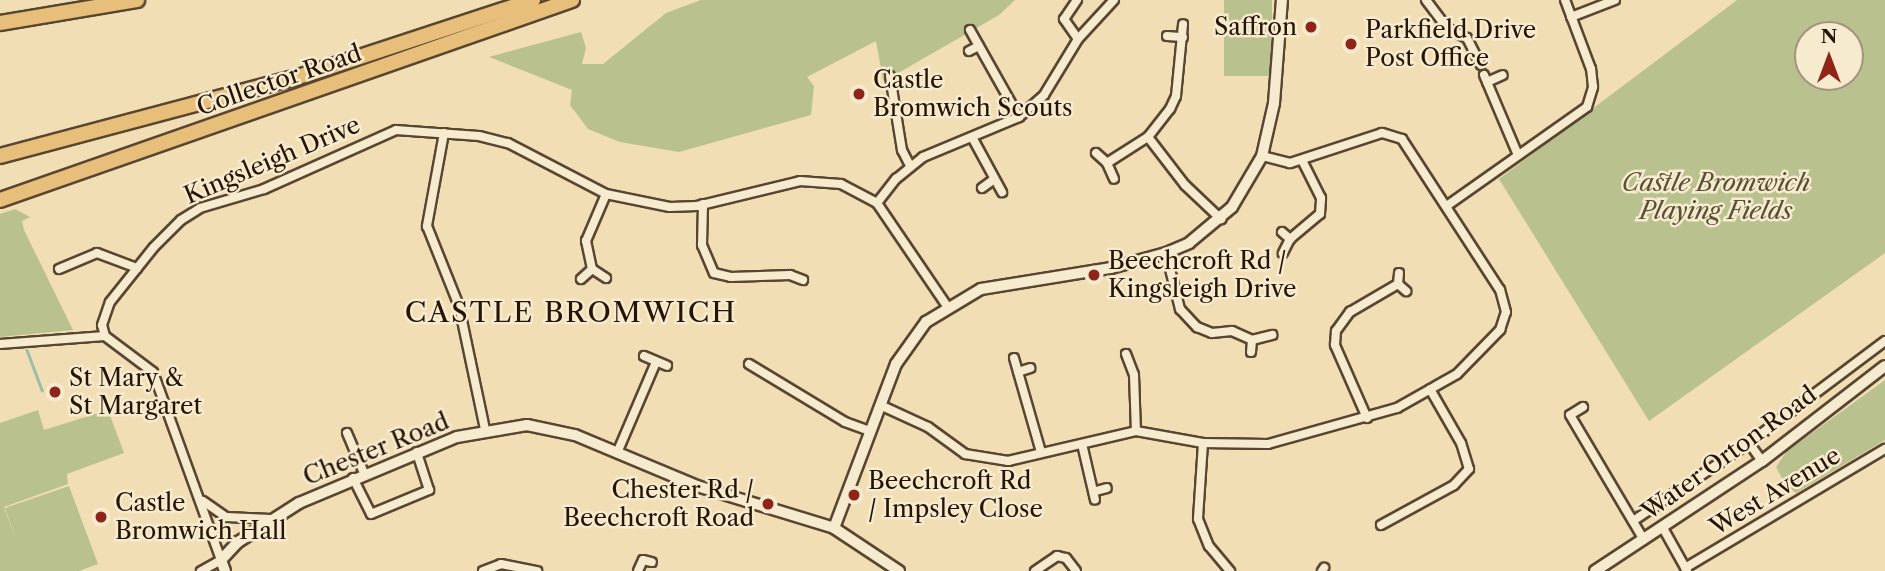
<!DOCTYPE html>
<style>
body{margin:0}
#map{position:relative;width:1885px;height:571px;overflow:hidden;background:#f1deb5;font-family:"Libre Caslon Text",serif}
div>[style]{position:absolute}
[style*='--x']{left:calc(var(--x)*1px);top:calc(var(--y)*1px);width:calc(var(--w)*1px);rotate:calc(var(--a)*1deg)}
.green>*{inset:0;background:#b9c18e;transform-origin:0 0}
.stream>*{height:2.5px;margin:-1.25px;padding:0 1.25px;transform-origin:1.25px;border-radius:1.25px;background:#9bbda9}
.roads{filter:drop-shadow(2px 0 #594631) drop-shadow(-2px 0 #594631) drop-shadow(0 2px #594631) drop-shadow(0 -2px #594631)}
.street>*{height:8px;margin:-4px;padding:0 4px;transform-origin:4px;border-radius:4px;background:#f6eacf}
.secondary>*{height:10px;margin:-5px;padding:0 5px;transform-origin:5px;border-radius:5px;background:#f6eacf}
.highway>*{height:14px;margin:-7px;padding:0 7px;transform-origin:7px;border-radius:7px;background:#e8bf7a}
.dots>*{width:19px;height:19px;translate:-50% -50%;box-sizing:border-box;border:4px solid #f6eacf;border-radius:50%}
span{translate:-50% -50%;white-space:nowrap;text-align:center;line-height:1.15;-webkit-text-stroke:5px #f6eacf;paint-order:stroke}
.poi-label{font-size:24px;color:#261405}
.right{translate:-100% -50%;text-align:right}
.left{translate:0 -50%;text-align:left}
.street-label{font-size:24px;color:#261405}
.park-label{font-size:24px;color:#595135;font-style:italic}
.quarter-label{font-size:28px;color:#261405;letter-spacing:2px}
.north{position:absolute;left:1794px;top:21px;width:70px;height:70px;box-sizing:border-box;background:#f6eacf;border:2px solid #a3947e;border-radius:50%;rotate:0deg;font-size:19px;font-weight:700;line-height:28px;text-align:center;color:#261405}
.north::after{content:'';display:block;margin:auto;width:24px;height:32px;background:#8f2418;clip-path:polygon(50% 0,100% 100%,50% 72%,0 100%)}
</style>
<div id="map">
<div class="green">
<div style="clip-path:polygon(701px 0,1015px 0,999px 15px,893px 76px,883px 80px,876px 41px,807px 77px,814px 86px,811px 115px,679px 152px,620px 142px,588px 129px,570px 105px,572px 90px,489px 57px,581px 32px,586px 48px,582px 64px,603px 64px,666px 13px)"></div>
<div style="left:1224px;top:0;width:48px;height:76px"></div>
<div style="clip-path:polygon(evenodd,1737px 0,1885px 0,1885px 253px,1649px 421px,1499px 179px,1737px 0,1808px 35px,1850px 35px,1850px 77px,1808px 77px,1808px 35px)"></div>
<div style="clip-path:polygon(15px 209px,30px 217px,22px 221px,24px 230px,73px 330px,0 337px,0 214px)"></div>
<div style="clip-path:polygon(1885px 380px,1885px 440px,1796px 493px,1785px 484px,1776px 467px,1787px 451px)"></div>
<div style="clip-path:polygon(38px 410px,44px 430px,108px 410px,124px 453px,67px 474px,68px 484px,4px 507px,17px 542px,5px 508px,69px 486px,98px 564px,79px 571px,0 571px,0 423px)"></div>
</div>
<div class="stream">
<div style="--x:27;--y:350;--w:43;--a:69.4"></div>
</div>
<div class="roads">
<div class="street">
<div style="--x:1077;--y:0;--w:23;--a:124"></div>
<div style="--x:1064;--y:19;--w:24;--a:55"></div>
<div style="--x:1426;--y:0;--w:35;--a:53"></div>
<div style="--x:1447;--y:28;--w:22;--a:27"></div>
<div style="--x:1467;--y:38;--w:30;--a:63"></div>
<div style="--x:1571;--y:17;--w:47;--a:-21.1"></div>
<div style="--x:970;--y:30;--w:100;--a:60.6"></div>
<div style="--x:1167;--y:36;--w:16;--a:4"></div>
<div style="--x:969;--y:51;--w:11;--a:-27"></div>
<div style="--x:1484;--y:75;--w:87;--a:67"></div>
<div style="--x:890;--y:76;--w:75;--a:80.8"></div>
<div style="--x:902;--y:150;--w:18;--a:63"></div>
<div style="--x:1487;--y:82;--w:17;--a:-24"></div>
<div style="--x:444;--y:133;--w:95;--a:100.4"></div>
<div style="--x:427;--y:226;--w:86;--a:68.2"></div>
<div style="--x:459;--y:306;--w:126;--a:78.1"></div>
<div style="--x:972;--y:137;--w:63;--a:61.4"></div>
<div style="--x:1148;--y:137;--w:61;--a:52.4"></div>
<div style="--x:1185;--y:185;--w:50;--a:43.4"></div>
<div style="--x:1096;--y:153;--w:15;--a:42"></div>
<div style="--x:1107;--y:163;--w:17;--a:66"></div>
<div style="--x:1107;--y:163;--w:49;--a:-32.4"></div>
<div style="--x:1148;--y:137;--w:36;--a:-52"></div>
<div style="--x:1170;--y:109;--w:14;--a:-65"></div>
<div style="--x:1176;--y:96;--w:72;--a:-84.4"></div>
<div style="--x:982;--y:188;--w:14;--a:-36"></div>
<div style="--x:877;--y:203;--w:31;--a:-52"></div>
<div style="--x:896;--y:179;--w:35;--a:-39"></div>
<div style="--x:923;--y:157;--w:104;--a:-22.6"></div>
<div style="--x:1019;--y:117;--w:33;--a:-41"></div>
<div style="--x:1044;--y:95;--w:66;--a:-58.7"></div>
<div style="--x:1078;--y:39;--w:53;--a:-47.3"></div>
<div style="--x:703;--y:204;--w:41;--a:91.4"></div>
<div style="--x:702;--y:245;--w:30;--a:67"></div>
<div style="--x:714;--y:273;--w:17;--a:13"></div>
<div style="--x:731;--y:277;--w:59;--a:-1.9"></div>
<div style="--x:790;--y:275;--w:14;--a:21"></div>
<div style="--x:1448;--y:205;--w:170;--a:-35.2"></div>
<div style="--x:1587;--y:107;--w:21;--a:-73"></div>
<div style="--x:1593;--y:87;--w:18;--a:-96"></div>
<div style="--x:1591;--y:69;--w:74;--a:-110.6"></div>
<div style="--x:1282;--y:232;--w:11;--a:41"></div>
<div style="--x:1290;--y:239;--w:16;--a:117"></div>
<div style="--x:1290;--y:239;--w:39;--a:-40"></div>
<div style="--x:1320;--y:214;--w:16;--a:-86"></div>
<div style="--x:1321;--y:198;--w:42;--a:-116.6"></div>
<div style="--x:1166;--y:253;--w:58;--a:76"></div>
<div style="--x:1180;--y:309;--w:25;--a:47"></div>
<div style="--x:1197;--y:327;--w:16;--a:22"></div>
<div style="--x:1212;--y:333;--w:20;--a:-6"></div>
<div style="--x:1232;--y:331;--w:22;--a:24"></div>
<div style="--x:1252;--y:340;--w:21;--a:-14"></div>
<div style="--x:59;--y:269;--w:41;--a:-22.8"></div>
<div style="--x:97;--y:253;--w:43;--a:20.6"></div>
<div style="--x:1399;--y:273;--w:11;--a:95"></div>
<div style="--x:1398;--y:284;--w:11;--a:41"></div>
<div style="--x:606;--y:278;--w:17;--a:-147"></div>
<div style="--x:592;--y:269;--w:29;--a:-102"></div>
<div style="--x:586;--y:241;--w:51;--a:-66.9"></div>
<div style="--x:581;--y:279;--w:15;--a:-42"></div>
<div style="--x:105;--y:336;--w:11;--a:-105"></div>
<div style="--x:102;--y:325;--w:24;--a:-71"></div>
<div style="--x:110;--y:302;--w:70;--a:-51.3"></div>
<div style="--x:154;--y:247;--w:38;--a:-45"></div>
<div style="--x:181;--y:220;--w:22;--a:-32"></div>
<div style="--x:200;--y:208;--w:67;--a:-16.5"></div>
<div style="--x:264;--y:189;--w:145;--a:-24.1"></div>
<div style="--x:396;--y:130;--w:83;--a:4.1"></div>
<div style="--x:479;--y:136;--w:30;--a:14"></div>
<div style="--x:508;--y:143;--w:110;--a:27.5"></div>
<div style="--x:606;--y:194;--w:65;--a:11.5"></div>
<div style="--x:670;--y:207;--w:27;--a:-2"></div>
<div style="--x:697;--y:206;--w:106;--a:-13.6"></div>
<div style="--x:800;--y:181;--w:41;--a:4.2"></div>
<div style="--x:841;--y:184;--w:41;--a:27.8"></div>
<div style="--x:877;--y:203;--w:125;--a:55.8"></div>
<div style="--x:0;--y:344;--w:105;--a:-4.4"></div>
<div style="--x:105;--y:336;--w:60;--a:36.9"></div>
<div style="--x:153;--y:372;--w:200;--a:70.1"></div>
<div style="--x:221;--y:560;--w:23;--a:151"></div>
<div style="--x:1251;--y:352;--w:12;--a:-85"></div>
<div style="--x:1126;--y:354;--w:22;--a:69"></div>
<div style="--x:1134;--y:375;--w:56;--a:88"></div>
<div style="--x:644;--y:356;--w:25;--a:23"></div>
<div style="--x:1014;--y:358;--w:98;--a:74"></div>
<div style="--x:749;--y:364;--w:112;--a:31.1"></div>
<div style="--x:845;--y:422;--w:27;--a:20"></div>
<div style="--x:1018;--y:372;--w:13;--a:-18"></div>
<div style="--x:880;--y:405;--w:53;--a:24.6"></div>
<div style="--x:928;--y:427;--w:46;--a:36.1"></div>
<div style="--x:965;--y:454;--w:44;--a:9.2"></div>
<div style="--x:1008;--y:461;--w:131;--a:-13.2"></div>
<div style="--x:1136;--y:431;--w:68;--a:10.2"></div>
<div style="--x:1203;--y:443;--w:65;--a:0.9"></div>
<div style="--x:1268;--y:444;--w:134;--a:-15.6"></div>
<div style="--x:1397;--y:408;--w:69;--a:-29.5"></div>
<div style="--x:1457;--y:374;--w:62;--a:-45.7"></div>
<div style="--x:1500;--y:330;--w:19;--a:-72"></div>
<div style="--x:1506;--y:312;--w:23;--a:-105"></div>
<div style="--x:1500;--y:290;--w:180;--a:-123"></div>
<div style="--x:1402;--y:139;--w:21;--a:-163"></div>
<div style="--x:1382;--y:133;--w:97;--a:161.9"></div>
<div style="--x:1290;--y:163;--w:29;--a:-166"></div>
<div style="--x:1583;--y:407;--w:15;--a:148"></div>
<div style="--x:1570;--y:415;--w:145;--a:59.4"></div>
<div style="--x:1367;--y:418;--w:80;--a:-113.7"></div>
<div style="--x:1335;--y:345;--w:14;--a:-86"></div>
<div style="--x:1336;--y:331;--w:24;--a:-54"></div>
<div style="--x:1350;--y:312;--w:56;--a:-30.3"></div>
<div style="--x:347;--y:433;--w:43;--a:67"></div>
<div style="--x:1203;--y:443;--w:76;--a:93.8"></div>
<div style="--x:1198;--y:519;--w:29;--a:68"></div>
<div style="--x:1209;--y:546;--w:33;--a:50"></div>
<div style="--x:1749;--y:443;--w:22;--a:54"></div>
<div style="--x:1082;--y:444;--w:57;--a:76.9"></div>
<div style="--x:617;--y:453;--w:99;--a:-66.8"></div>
<div style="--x:353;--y:478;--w:40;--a:63.4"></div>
<div style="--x:371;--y:514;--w:63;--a:-22.5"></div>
<div style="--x:429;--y:490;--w:40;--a:-108"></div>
<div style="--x:1096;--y:491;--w:11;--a:-15"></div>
<div style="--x:203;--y:501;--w:28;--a:35"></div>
<div style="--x:226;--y:517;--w:45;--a:2.5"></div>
<div style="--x:1633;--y:521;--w:140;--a:-33.9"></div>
<div style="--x:1749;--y:443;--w:170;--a:-36.9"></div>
<div style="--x:1381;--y:525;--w:83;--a:-28.7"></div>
<div style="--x:1454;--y:485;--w:22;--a:-47"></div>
<div style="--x:1469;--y:469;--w:27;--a:-107"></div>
<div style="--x:1461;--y:443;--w:62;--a:-119.9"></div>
<div style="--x:1663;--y:528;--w:49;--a:60.8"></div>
<div style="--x:1685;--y:568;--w:233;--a:-30.8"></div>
<div style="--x:483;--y:571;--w:19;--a:-21"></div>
<div style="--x:501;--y:564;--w:37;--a:11"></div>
<div style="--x:638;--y:571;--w:12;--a:-66"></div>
<div style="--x:643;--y:560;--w:9;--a:13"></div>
<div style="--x:1035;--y:571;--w:27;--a:-34"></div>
<div style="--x:1057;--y:556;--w:9;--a:13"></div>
<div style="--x:1066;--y:558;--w:16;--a:52"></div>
<div style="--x:1322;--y:571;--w:4;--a:-56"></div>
</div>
<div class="secondary">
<div style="--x:834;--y:528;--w:175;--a:-69.3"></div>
<div style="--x:896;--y:364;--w:52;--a:-54.5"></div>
<div style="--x:926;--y:322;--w:64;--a:-31"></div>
<div style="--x:981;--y:289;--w:132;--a:-9.2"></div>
<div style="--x:1111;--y:268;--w:57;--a:-15.3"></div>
<div style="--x:1166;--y:253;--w:25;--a:-23"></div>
<div style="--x:1189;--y:243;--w:56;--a:-39.9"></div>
<div style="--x:1232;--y:207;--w:59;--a:-59.5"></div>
<div style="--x:1262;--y:156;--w:54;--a:-77.2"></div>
<div style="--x:1274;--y:103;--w:103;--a:-85.6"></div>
<div style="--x:225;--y:571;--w:12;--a:-110"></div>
<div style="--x:221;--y:560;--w:25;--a:-47"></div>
<div style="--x:238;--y:542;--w:72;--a:-32.6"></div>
<div style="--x:299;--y:503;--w:171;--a:-22.7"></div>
<div style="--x:457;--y:437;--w:71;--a:-9.7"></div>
<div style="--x:527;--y:425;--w:49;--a:11.8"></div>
<div style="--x:575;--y:435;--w:132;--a:22.7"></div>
<div style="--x:697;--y:486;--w:143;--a:17"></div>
<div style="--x:834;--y:528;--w:78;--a:33.5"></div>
<div style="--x:1595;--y:571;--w:200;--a:-33.4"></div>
<div style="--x:1762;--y:461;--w:155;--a:-37.7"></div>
</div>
<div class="highway">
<div style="--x:0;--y:23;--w:139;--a:-9.5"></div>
<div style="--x:0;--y:156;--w:316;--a:-14.9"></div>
<div style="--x:305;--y:75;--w:240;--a:-18.2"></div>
<div style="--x:0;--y:200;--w:606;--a:-19.27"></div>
</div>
</div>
<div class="dots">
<div style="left:1311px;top:27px;background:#8f2418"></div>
<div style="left:1351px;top:44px;background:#8f2418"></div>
<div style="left:859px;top:94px;background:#8f2418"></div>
<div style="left:1094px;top:275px;background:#8f2418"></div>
<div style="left:55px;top:392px;background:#8f2418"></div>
<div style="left:854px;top:495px;background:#8f2418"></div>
<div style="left:768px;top:504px;background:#8f2418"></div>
<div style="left:101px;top:517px;background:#8f2418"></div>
</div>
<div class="poi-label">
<span class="right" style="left:1297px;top:27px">Saffron</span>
<span class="left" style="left:1365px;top:44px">Parkfield Drive<br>Post Office</span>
<span class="left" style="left:873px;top:94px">Castle<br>Bromwich Scouts</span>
<span class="left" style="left:1108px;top:275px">Beechcroft Rd /<br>Kingsleigh Drive</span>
<span class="left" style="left:69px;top:392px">St Mary &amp;<br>St Margaret</span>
<span class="left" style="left:868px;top:495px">Beechcroft Rd<br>/ Impsley Close</span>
<span class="right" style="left:754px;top:504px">Chester Rd /<br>Beechcroft Road</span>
<span class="left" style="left:115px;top:517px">Castle<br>Bromwich Hall</span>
</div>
<div class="street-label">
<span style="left:279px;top:80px;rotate:-19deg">Collector Road</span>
<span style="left:272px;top:160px;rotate:-23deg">Kingsleigh Drive</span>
<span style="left:376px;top:449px;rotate:-22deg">Chester Road</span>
<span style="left:1729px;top:453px;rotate:-36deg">Water Orton Road</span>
<span style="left:1775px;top:491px;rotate:-31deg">West Avenue</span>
</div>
<div class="park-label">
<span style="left:1716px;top:197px">Castle Bromwich<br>Playing Fields</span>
</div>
<div class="quarter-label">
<span style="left:571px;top:312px">CASTLE BROMWICH</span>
</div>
<div class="north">N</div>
</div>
